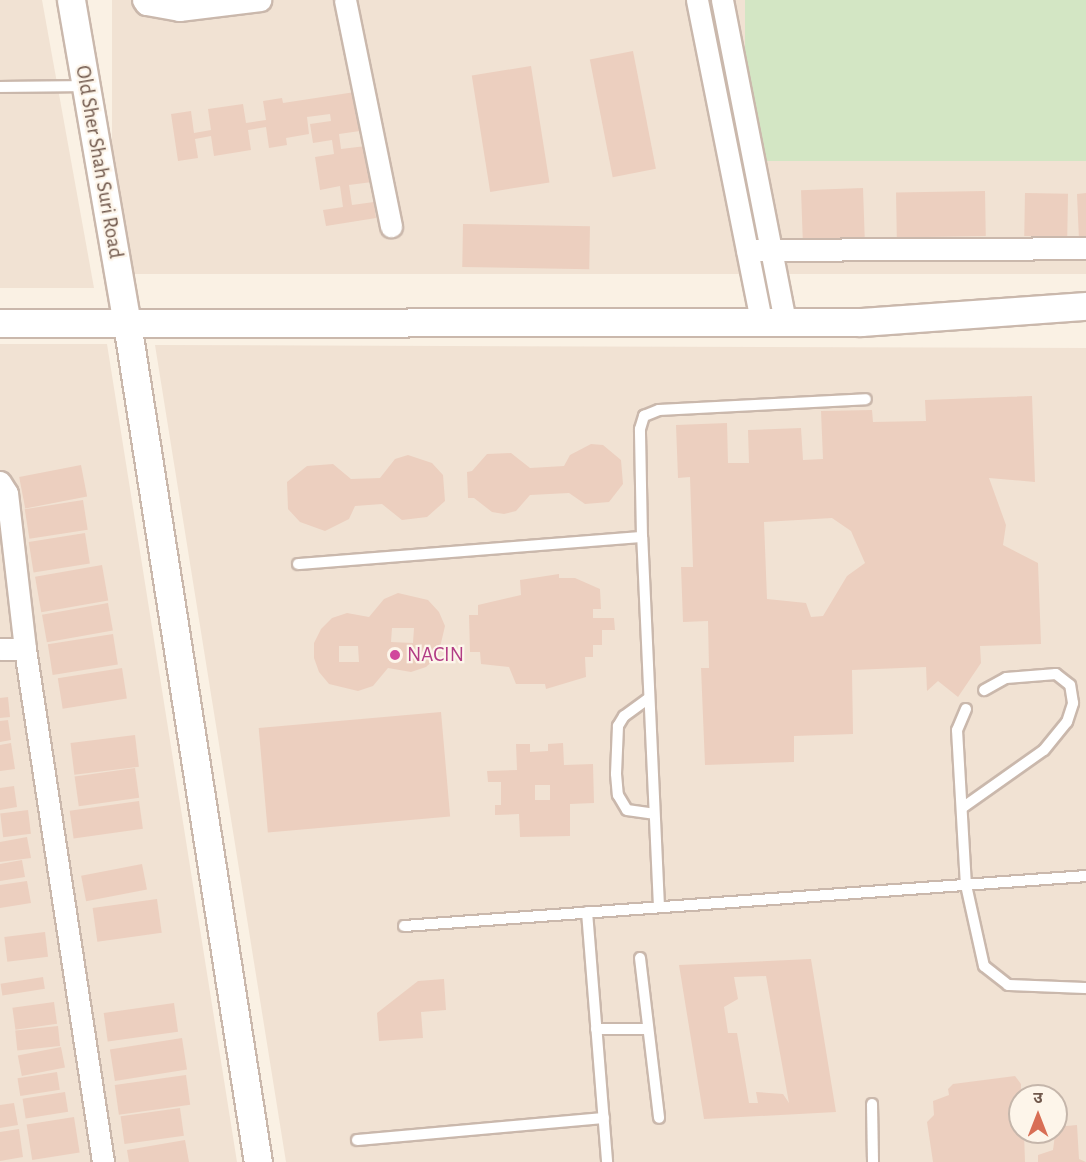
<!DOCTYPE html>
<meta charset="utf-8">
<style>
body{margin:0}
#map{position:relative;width:1086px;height:1162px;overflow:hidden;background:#faf1e4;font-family:"Alegreya Sans","Noto Sans Devanagari",sans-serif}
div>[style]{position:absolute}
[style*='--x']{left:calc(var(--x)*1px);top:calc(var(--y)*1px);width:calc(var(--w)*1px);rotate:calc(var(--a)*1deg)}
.residential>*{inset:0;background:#f1e2d3;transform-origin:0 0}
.green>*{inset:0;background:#d3e6c4;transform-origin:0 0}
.building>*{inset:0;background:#eccfbf;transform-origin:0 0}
.roads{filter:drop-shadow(2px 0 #cab8ac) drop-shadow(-2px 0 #cab8ac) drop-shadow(0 2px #cab8ac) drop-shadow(0 -2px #cab8ac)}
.service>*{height:10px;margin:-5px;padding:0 5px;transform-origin:5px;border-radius:5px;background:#fff}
.minor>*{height:21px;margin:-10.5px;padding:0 10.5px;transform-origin:10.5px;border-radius:10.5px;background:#fff}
.tertiary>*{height:27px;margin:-13.5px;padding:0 13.5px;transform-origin:13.5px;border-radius:13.5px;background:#fff}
.dots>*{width:16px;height:16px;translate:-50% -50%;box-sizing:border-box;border:3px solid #fdf5ea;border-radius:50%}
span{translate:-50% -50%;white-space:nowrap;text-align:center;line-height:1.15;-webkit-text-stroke:4.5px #fdf5ea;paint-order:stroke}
.street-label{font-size:21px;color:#70584c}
.hotel-label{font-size:21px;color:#b23c85}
.left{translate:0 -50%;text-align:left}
.north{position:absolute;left:1008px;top:1084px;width:60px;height:60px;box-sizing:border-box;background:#fdf5ea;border:2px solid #c5b6ab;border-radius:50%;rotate:0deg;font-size:16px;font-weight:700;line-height:24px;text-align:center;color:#70584c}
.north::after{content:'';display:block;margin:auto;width:21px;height:27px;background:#d86e55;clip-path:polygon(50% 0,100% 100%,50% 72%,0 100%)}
</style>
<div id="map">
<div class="residential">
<div style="clip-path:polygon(0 0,42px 0,94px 288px,0 288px)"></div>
<div style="left:112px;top:0;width:974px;height:274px"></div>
<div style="clip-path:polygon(0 344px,107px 344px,237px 1162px,0 1162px)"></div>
<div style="clip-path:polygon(evenodd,155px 345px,1086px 348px,1086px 1162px,286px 1162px,155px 345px,1020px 1096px,1056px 1096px,1056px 1132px,1020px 1132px,1020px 1096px)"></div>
</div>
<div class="green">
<div style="left:745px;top:0;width:341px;height:161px"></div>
</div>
<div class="building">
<div style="left:633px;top:51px;width:120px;height:44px;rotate:79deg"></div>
<div style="left:531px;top:66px;width:118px;height:60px;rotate:81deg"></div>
<div style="clip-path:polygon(355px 92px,360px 131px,339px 134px,341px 149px,366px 146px,372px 182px,349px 185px,352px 205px,374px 202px,376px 218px,326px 226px,323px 210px,343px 207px,340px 186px,320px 190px,315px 157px,334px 154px,332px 140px,313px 143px,310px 124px,331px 121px,330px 114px,307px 117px,309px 134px,286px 138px,287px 145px,269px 148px,266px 127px,248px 130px,251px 150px,214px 156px,211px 136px,195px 139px,198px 158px,178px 161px,171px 114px,191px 111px,194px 133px,211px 130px,208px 109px,243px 104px,246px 123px,266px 120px,263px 101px,282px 98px,283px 103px)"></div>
<div style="left:863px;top:188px;width:51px;height:62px;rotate:88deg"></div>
<div style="left:985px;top:191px;width:45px;height:89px;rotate:89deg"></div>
<div style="left:1025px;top:193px;width:43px;height:43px;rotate:1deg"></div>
<div style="clip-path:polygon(1086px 193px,1086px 239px,1079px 240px,1077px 194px)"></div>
<div style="left:463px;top:224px;width:127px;height:43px;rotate:1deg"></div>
<div style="clip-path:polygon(evenodd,1032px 396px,1035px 482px,989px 478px,1006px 525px,1003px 545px,1038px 563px,1041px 644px,980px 646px,981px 663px,958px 697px,938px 681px,927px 691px,926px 667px,852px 670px,853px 734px,794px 736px,794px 762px,705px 765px,701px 668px,709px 668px,708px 621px,683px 622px,681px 567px,693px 567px,690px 477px,678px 478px,676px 425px,727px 423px,728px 463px,749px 463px,748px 430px,801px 428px,803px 460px,823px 459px,821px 411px,872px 410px,873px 422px,926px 421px,925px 400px,1032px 396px,832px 518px,851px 531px,865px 563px,847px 576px,823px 616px,811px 617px,806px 603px,767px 599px,764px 522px,832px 518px)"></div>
<div style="clip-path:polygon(591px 444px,603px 445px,621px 460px,623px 484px,609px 502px,585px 504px,569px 493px,530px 495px,516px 511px,504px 514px,492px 512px,474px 498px,468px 498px,467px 472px,472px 471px,487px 454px,511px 453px,530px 468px,564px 466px,570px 455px)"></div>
<div style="clip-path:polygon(408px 455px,432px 463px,443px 475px,445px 501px,427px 517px,402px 520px,382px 504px,355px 506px,349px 519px,325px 531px,300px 522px,288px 509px,287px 482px,307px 466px,333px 464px,351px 479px,380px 478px,395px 459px)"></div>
<div style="left:81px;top:465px;width:32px;height:63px;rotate:79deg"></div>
<div style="left:83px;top:500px;width:30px;height:59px;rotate:81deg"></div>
<div style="left:85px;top:533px;width:31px;height:57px;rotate:81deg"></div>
<div style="left:102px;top:565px;width:36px;height:68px;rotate:80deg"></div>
<div style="clip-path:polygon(559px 574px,559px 578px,575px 578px,600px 589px,601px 609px,593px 609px,593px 618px,614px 618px,615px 630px,602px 630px,602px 645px,593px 645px,593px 657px,585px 657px,586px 677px,546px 689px,545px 684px,516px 684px,509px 667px,481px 664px,480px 652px,470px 652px,469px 615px,478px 615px,478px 605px,521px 595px,520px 580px)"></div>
<div style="clip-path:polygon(evenodd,398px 593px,428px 600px,439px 612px,445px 626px,438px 656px,426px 667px,411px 672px,388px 668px,373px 686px,358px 691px,329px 684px,319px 672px,314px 658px,314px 643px,321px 629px,332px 618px,347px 613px,369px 617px,384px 599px,398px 593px,392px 628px,414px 628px,413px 643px,391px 642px,392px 628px,398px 593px,339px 646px,358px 646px,359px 662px,339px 662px,339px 646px)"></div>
<div style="left:108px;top:603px;width:28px;height:67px;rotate:80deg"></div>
<div style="left:113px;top:634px;width:31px;height:66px;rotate:81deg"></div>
<div style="left:122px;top:668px;width:31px;height:65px;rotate:81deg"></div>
<div style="clip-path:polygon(8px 697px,10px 717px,0 718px,0 698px)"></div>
<div style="left:441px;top:712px;width:105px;height:183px;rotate:85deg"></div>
<div style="clip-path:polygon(8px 720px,11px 740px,0 742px,0 721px)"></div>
<div style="left:135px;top:735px;width:32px;height:65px;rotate:83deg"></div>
<div style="clip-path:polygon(11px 743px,15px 769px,0 771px,0 745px)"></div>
<div style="clip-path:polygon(evenodd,563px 743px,564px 765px,593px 764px,594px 803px,570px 804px,570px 836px,520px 837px,519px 814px,495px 815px,495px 805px,501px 805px,501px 782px,488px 782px,487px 771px,517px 770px,516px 744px,530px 744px,530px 752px,548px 751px,548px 744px,563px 743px,535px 785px,550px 785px,550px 800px,535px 800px,535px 785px)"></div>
<div style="left:135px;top:768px;width:30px;height:61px;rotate:82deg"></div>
<div style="clip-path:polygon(14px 786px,17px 807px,0 810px,0 788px)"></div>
<div style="left:139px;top:801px;width:28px;height:70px;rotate:82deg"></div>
<div style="left:28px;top:810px;width:24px;height:28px;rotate:83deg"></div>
<div style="clip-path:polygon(27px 837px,31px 858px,0 862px,0 842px)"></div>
<div style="clip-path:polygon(22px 860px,25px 877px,0 881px,0 864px)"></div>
<div style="left:142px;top:864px;width:26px;height:62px;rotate:79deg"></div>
<div style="clip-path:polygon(27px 881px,31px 903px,0 908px,0 885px)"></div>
<div style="left:157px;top:899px;width:34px;height:65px;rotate:82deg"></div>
<div style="left:45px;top:932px;width:25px;height:41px;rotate:83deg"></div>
<div style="clip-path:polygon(evenodd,811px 959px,836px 1112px,704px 1119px,679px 965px,811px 959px,766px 976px,789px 1103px,783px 1094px,756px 1092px,758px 1103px,749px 1103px,737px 1033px,728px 1033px,724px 1007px,738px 999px,734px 977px,766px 976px)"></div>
<div style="left:43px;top:977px;width:12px;height:43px;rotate:81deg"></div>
<div style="clip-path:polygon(444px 979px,446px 1010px,421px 1012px,423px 1038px,379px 1041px,377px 1013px,418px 981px)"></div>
<div style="left:54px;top:1002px;width:22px;height:42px;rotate:82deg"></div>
<div style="left:174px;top:1003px;width:29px;height:71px;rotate:82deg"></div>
<div style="left:58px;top:1026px;width:20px;height:43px;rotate:84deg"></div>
<div style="left:182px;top:1038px;width:32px;height:73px;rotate:81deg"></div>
<div style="left:61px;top:1047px;width:21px;height:44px;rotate:79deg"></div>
<div style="left:57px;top:1072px;width:18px;height:40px;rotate:81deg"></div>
<div style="left:186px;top:1075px;width:30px;height:72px;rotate:82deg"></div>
<div style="clip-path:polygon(1015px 1076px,1021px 1084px,1020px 1132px,1024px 1132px,1025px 1162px,933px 1162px,927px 1122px,934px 1115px,933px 1101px,949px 1095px,948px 1089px,953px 1084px)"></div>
<div style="left:65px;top:1092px;width:20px;height:43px;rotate:81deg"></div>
<div style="clip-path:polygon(14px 1103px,18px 1125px,0 1128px,0 1105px)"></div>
<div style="left:180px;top:1108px;width:28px;height:60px;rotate:82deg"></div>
<div style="left:74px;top:1117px;width:36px;height:48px;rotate:81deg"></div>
<div style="clip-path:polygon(1077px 1125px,1079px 1159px,1086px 1162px,1038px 1162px,1038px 1155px,1053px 1150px,1056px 1127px)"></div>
<div style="clip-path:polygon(19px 1129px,23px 1157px,0 1161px,0 1132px)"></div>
<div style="clip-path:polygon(185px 1140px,189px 1162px,129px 1162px,127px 1150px)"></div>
</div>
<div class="roads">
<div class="service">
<div style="--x:0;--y:87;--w:85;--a:-0.7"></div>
<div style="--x:298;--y:564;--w:345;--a:-4.5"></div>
<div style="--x:649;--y:698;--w:31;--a:144"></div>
<div style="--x:624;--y:716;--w:12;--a:121"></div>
<div style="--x:618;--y:726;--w:48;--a:92.4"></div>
<div style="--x:616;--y:774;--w:21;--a:85"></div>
<div style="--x:618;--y:795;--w:17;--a:59"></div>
<div style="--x:627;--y:810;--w:27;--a:8"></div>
<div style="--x:966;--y:709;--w:23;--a:113"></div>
<div style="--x:957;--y:730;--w:155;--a:86.7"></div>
<div style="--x:966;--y:885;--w:83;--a:77.5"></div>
<div style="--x:984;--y:966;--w:31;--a:38"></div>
<div style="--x:1008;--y:985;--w:78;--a:2.2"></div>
<div style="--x:962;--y:808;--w:100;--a:-35.3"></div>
<div style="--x:1044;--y:750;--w:36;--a:-51"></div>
<div style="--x:1067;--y:722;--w:20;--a:-72"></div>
<div style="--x:1073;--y:703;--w:18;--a:-99"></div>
<div style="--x:1070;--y:685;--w:18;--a:-142"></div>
<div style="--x:1056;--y:674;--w:50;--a:175.4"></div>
<div style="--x:1006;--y:678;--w:25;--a:151"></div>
<div style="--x:659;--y:907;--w:370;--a:-92.6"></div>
<div style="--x:642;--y:537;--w:108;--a:-91.1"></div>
<div style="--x:640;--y:429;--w:14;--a:-73"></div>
<div style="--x:644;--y:416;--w:16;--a:-22"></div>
<div style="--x:659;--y:410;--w:207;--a:-3"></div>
<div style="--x:587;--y:912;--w:251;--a:85.4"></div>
<div style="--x:404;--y:926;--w:684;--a:-4.19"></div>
<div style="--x:640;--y:958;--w:161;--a:83.2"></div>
<div style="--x:596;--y:1029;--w:52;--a:0"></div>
<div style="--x:872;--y:1104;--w:58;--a:89"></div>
<div style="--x:357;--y:1140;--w:248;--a:-5.1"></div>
</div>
<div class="minor">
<div style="--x:143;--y:0;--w:5;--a:53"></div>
<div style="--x:146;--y:4;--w:34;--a:10"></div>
<div style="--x:179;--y:10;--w:82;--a:-7"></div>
<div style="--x:345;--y:0;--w:231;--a:78.5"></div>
<div style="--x:697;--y:0;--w:326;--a:78.7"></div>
<div style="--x:722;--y:0;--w:326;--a:78.9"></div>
<div style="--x:747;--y:250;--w:339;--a:-0.3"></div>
<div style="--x:0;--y:482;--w:13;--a:58"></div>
<div style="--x:7;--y:493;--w:157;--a:83.4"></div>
<div style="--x:25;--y:649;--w:519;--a:81.35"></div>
<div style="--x:0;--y:649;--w:25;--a:0"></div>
</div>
<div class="tertiary">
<div style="--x:71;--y:0;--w:328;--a:80.2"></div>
<div style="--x:127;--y:323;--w:849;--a:81.13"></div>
<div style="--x:0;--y:323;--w:861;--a:-0.07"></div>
<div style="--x:861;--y:322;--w:226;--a:-4.1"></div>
</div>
</div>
<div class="dots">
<div style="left:395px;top:655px;background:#d1479c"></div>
</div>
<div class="street-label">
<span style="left:99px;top:162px;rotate:80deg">Old Sher Shah Suri Road</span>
</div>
<div class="hotel-label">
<span class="left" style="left:407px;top:655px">NACIN</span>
</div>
<div class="north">उ</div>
</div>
